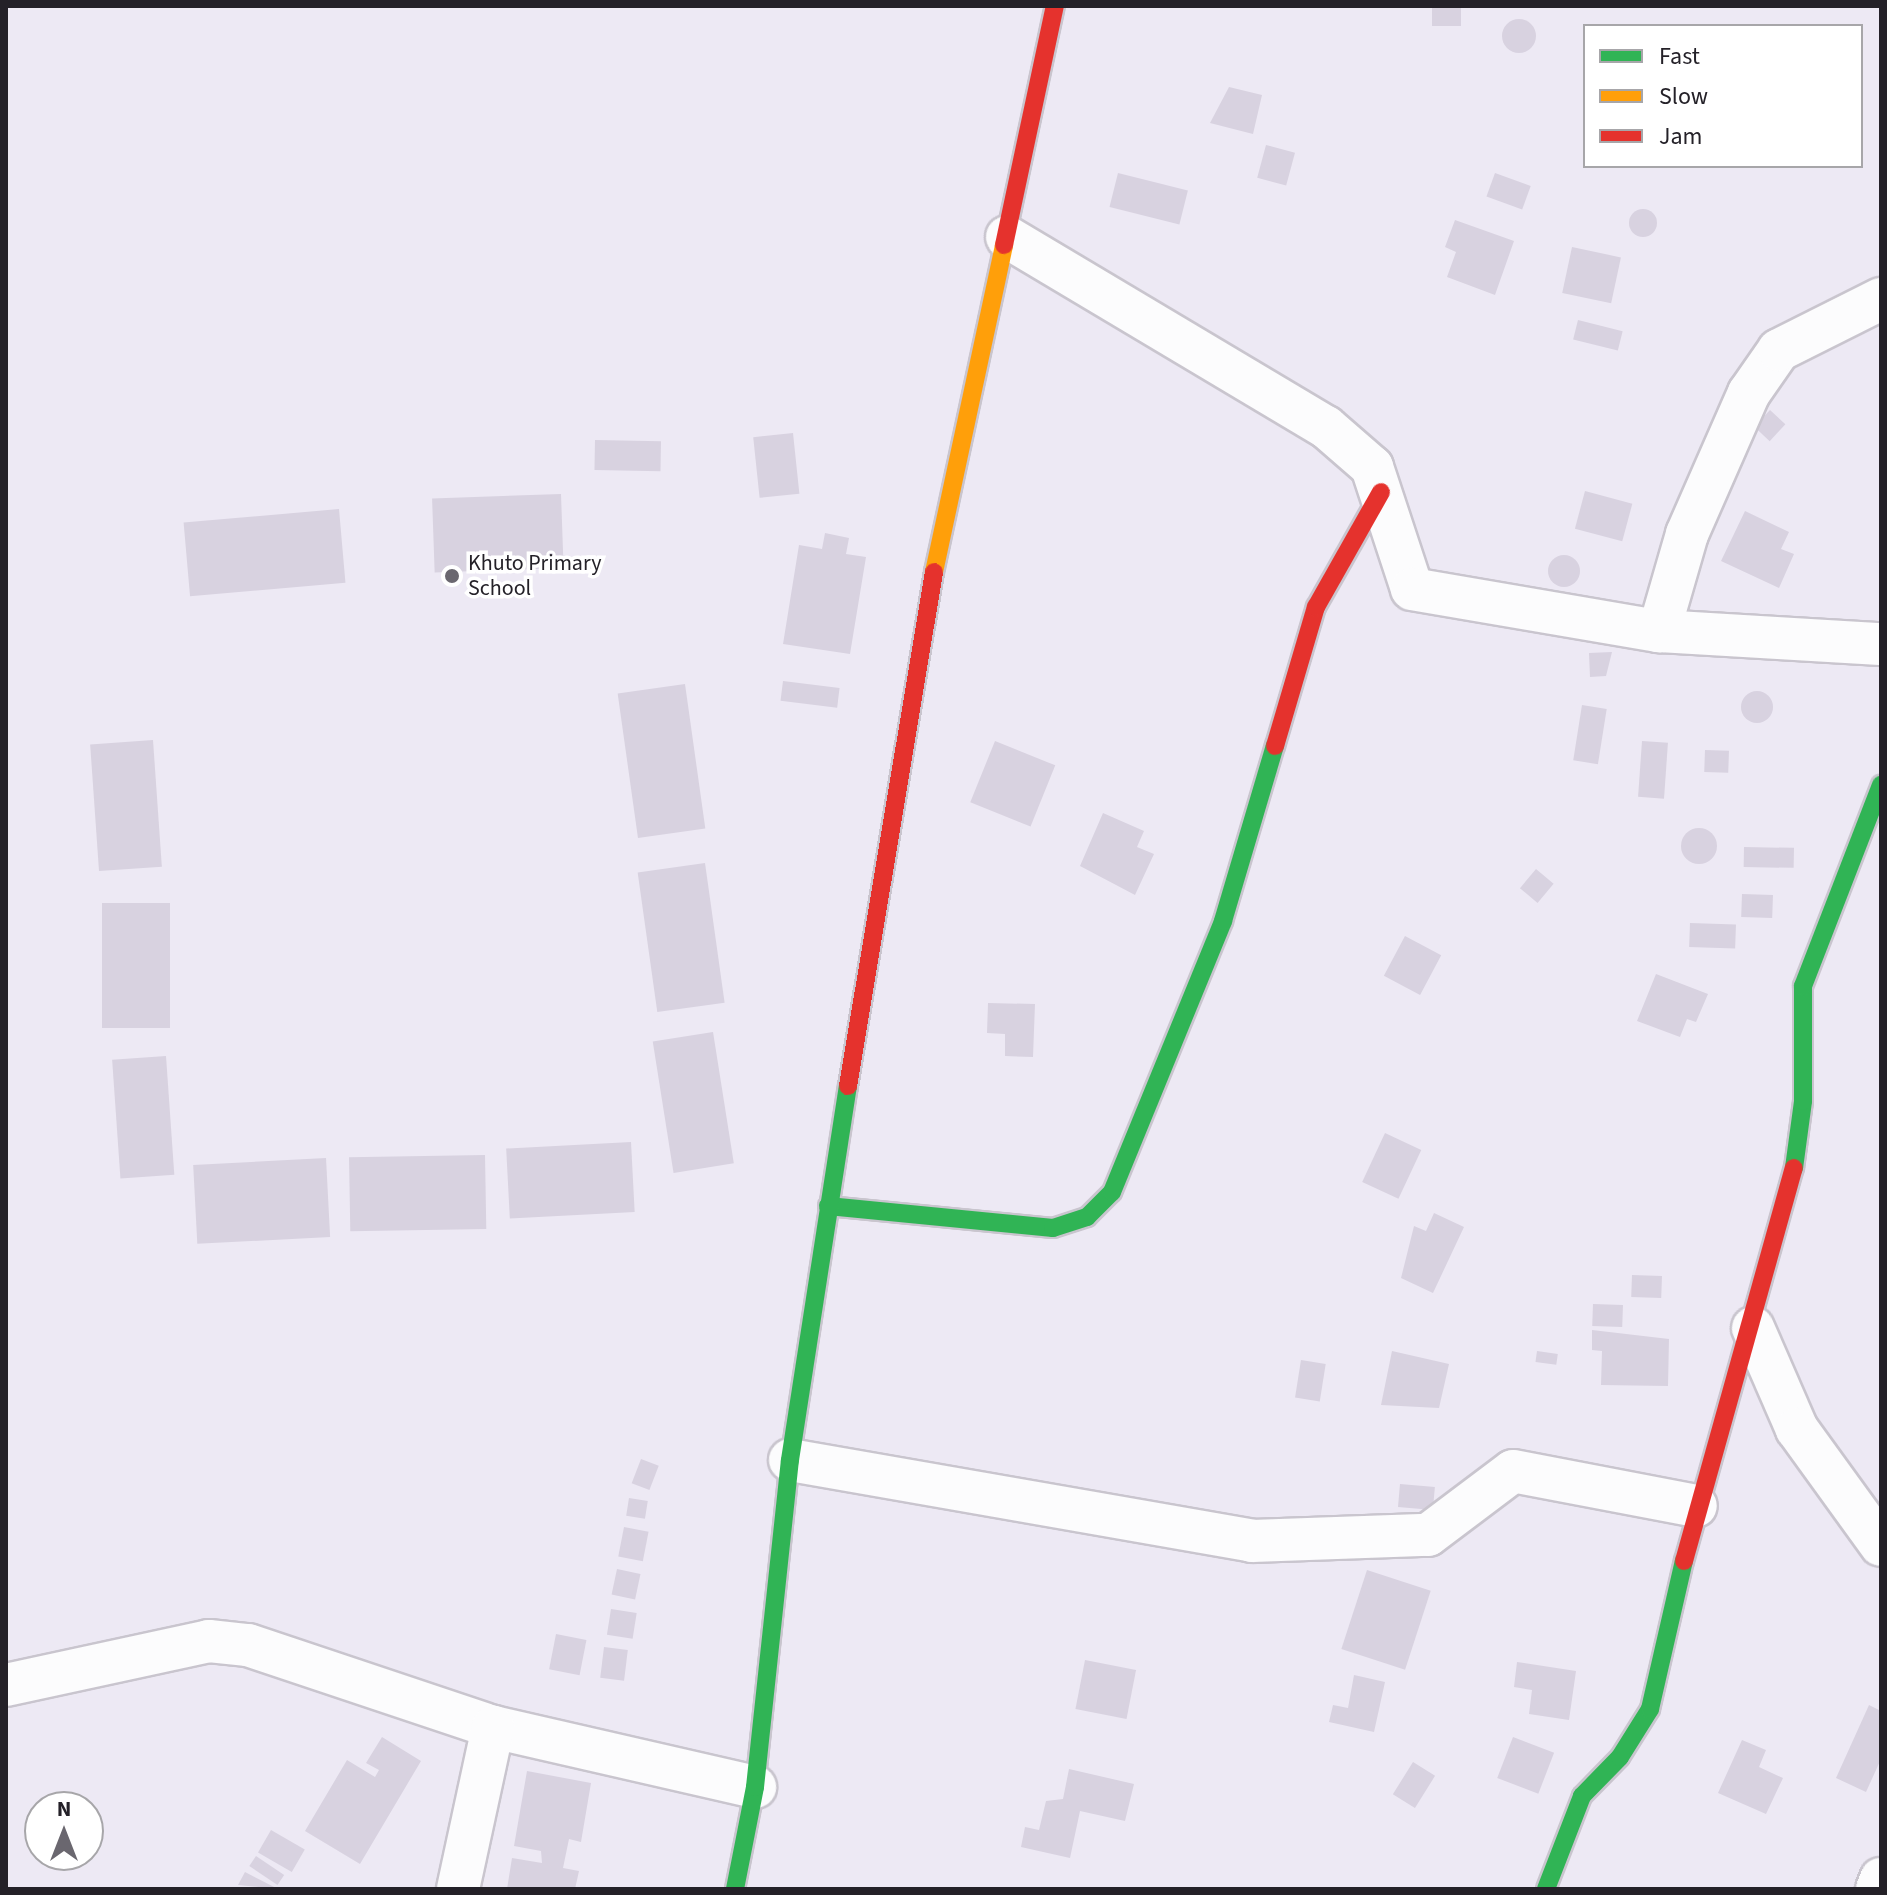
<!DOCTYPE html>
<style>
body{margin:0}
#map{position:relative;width:1887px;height:1895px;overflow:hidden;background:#ede9f4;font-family:"Source Sans 3",sans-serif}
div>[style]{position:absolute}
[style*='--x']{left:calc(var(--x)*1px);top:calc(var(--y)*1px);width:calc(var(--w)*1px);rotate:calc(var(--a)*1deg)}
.building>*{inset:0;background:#d8d2e0;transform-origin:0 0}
.round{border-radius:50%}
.roads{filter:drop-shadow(2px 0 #c9c5ce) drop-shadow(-2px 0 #c9c5ce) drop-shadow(0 2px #c9c5ce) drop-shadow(0 -2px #c9c5ce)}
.street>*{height:42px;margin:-21px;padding:0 21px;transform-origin:21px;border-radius:21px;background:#fcfcfd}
.fast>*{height:18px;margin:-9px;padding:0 9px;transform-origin:9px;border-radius:9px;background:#30b455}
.slow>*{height:18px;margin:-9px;padding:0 9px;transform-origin:9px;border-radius:9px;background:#ff9f0a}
.jam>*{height:18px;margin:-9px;padding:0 9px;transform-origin:9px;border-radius:9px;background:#e5322d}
.dots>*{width:22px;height:22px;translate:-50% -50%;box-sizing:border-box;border:4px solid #fff;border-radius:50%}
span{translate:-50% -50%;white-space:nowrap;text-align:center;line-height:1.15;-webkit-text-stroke:7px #fff;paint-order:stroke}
.poi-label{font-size:22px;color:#242128}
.left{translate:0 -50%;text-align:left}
.frame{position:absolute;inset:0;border:8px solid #242128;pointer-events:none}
.legend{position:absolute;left:1583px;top:24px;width:280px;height:144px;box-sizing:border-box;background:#fff;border:2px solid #a7a6a9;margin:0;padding:10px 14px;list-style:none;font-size:24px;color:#242128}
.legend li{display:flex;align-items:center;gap:16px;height:40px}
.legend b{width:40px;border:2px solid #a7a6a9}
.north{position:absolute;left:24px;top:1791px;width:80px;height:80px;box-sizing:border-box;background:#fff;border:2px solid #a7a6a9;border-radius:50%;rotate:0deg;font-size:22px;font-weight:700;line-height:32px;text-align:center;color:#242128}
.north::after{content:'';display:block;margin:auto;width:28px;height:36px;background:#6a676f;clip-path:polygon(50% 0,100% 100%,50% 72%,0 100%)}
</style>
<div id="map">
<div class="building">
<div style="left:1432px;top:7px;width:29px;height:19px"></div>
<div class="round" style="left:1502px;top:19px;width:34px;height:34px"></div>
<div style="clip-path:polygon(1229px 87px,1262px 95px,1253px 134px,1210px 123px)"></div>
<div style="left:1266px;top:145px;width:30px;height:34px;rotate:15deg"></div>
<div style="left:1118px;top:173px;width:72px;height:35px;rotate:14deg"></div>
<div style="left:1495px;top:173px;width:38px;height:25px;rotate:20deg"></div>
<div class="round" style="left:1629px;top:209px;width:28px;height:28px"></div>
<div style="clip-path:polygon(1455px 220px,1514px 241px,1495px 295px,1447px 277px,1456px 252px,1445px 247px)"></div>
<div style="left:1572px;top:247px;width:50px;height:47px;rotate:12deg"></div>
<div style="left:1578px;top:320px;width:46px;height:20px;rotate:14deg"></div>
<div style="left:1770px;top:410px;width:21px;height:23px;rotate:43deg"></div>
<div style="left:793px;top:433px;width:61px;height:40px;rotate:84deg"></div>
<div style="left:595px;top:440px;width:66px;height:30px;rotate:1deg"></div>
<div style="left:1585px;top:491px;width:49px;height:39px;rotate:15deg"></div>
<div style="left:561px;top:494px;width:74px;height:129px;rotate:88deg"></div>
<div style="left:339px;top:509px;width:74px;height:156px;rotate:85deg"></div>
<div style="clip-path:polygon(1745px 511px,1789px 532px,1781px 549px,1794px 554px,1779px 588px,1721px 561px)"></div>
<div style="clip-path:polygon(825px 533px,849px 538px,846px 554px,866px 557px,850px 654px,783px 644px,799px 545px,822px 549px)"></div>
<div class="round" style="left:1548px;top:555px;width:32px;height:32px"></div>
<div style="clip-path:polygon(1612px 652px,1606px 676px,1590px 677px,1589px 653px)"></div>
<div style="left:783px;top:681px;width:57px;height:20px;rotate:7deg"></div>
<div style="left:685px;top:684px;width:146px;height:68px;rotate:82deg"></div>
<div class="round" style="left:1741px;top:691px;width:32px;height:32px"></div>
<div style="left:1582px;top:705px;width:25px;height:56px;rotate:9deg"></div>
<div style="left:153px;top:740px;width:127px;height:63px;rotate:86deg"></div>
<div style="left:995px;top:741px;width:65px;height:66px;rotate:22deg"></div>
<div style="left:1642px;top:741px;width:26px;height:56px;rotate:4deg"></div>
<div style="left:1705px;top:750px;width:24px;height:22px;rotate:2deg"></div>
<div style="clip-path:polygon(1103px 813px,1144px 831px,1137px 847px,1154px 854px,1135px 895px,1080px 866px)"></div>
<div class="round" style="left:1681px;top:828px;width:36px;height:36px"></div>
<div style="left:1744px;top:847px;width:50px;height:20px;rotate:1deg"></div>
<div style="left:705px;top:863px;width:141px;height:68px;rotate:82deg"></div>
<div style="left:1536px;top:869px;width:23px;height:25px;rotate:40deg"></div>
<div style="left:1742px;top:894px;width:31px;height:23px;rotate:2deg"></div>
<div style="left:102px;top:903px;width:68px;height:125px"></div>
<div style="left:1690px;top:923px;width:46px;height:24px;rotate:2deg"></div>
<div style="left:1405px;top:936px;width:41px;height:45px;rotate:28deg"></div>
<div style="clip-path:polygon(1656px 974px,1708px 994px,1696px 1022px,1687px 1019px,1680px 1037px,1637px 1021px)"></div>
<div style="clip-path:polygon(988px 1003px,1035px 1004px,1033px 1057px,1005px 1056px,1005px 1034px,987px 1033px)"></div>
<div style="left:713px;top:1032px;width:133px;height:61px;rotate:81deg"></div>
<div style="left:166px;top:1056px;width:119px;height:54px;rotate:86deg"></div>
<div style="left:1385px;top:1133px;width:40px;height:54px;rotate:25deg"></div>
<div style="left:631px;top:1142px;width:70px;height:125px;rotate:87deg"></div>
<div style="left:485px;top:1155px;width:74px;height:136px;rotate:89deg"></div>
<div style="left:326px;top:1158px;width:79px;height:133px;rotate:87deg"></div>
<div style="clip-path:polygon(1434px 1213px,1464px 1227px,1433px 1293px,1401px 1278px,1414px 1226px,1426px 1231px)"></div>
<div style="left:1632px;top:1275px;width:30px;height:22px;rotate:2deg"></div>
<div style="left:1593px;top:1304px;width:30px;height:22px;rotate:2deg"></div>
<div style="clip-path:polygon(1592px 1330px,1669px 1339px,1668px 1386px,1601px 1385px,1602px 1351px,1592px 1350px)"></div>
<div style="clip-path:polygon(1392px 1351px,1449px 1364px,1439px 1408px,1381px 1405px)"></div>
<div style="left:1537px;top:1351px;width:21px;height:11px;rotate:8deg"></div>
<div style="left:1301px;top:1360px;width:25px;height:38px;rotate:9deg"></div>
<div style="left:641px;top:1459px;width:19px;height:26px;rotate:21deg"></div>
<div style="left:1400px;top:1484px;width:35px;height:23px;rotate:5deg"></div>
<div style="left:629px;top:1498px;width:19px;height:18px;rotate:9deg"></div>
<div style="left:624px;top:1527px;width:25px;height:30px;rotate:11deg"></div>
<div style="left:617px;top:1569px;width:24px;height:26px;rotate:12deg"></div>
<div style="left:1367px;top:1570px;width:67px;height:83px;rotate:18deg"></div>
<div style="left:611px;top:1609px;width:26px;height:26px;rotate:9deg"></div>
<div style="left:556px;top:1634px;width:31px;height:36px;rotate:11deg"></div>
<div style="left:604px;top:1647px;width:24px;height:31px;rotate:7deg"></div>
<div style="left:1085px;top:1660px;width:52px;height:50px;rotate:11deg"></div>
<div style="clip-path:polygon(1517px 1662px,1576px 1671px,1569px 1720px,1529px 1714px,1532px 1690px,1514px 1687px)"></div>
<div style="clip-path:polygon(1354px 1675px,1385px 1682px,1374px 1732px,1329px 1722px,1333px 1705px,1348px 1708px)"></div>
<div style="clip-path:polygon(1869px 1705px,1881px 1711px,1881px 1759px,1866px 1792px,1836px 1778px)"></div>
<div style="clip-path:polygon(382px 1737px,421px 1761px,360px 1864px,305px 1831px,347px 1760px,375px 1777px,379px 1770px,366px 1763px)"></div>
<div style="left:1513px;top:1737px;width:44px;height:44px;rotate:21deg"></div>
<div style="clip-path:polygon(1742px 1740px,1766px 1750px,1759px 1767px,1783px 1778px,1766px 1814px,1718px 1793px)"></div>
<div style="left:1413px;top:1762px;width:26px;height:38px;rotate:32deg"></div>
<div style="clip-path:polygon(1069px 1769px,1134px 1784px,1125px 1821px,1080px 1811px,1070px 1858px,1021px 1847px,1025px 1827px,1039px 1830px,1046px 1801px,1063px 1799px)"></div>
<div style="clip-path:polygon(527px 1771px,591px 1783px,581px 1842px,569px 1839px,563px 1868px,579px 1871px,575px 1889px,507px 1889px,512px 1858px,542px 1863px,541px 1851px,514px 1846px)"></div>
<div style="left:271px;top:1830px;width:39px;height:26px;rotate:30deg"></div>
<div style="left:256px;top:1856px;width:34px;height:12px;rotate:34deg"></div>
<div style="clip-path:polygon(245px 1872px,278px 1889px,238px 1885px)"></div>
</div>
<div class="roads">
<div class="street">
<div style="--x:1007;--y:237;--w:371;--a:30.8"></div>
<div style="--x:1326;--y:427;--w:61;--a:41"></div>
<div style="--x:1372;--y:467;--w:128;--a:71.8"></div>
<div style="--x:1412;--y:589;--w:251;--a:9.7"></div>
<div style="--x:1659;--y:631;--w:222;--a:3.4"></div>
<div style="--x:1659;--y:631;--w:101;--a:-73.9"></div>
<div style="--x:1687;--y:534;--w:154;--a:-66.3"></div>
<div style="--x:1749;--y:393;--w:52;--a:-55.1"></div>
<div style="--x:1779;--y:350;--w:114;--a:-26.6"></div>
<div style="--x:1753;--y:1328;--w:110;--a:66.5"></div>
<div style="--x:1797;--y:1429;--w:143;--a:54.1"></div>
<div style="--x:790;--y:1460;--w:469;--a:9.9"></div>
<div style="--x:1252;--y:1541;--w:176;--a:-2"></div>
<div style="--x:1428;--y:1535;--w:106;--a:-37"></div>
<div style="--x:1513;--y:1471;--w:186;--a:10.8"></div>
<div style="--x:6;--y:1685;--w:208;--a:-12.2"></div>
<div style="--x:209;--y:1641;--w:39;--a:6"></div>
<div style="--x:248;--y:1645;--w:258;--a:18.5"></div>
<div style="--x:493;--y:1727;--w:269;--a:12.9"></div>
<div style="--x:458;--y:1889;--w:166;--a:-77.8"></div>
<div style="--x:1877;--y:1889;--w:11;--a:-68"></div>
</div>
<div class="fast">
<div style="--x:1794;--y:1168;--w:68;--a:-82.3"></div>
<div style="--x:1803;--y:1101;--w:115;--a:-90"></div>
<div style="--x:1803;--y:986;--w:216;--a:-68.8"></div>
<div style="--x:828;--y:1206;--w:226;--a:5.6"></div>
<div style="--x:1053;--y:1228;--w:36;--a:-18"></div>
<div style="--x:1087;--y:1217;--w:35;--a:-45"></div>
<div style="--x:1112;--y:1192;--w:293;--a:-67.7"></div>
<div style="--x:1223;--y:921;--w:183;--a:-73.5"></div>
<div style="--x:735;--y:1889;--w:104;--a:-78.9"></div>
<div style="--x:755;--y:1787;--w:329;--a:-83.9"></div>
<div style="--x:790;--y:1460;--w:378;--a:-81.2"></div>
<div style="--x:1546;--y:1889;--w:100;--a:-68.8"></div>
<div style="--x:1582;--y:1796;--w:54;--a:-45.7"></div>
<div style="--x:1620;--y:1757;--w:57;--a:-58"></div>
<div style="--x:1650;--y:1709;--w:152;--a:-77.1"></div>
</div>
<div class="slow">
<div style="--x:934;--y:572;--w:334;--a:-77.9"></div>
</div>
<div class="jam">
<div style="--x:1004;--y:245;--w:244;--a:-78"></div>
<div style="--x:1275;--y:746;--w:145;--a:-73.6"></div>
<div style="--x:1316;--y:607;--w:132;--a:-60.5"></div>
<div style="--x:848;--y:1086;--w:521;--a:-80.5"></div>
<div style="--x:1684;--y:1561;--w:408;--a:-74.4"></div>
</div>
</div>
<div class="dots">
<div style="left:452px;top:576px;background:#6a676f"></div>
</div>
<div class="poi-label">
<span class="left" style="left:468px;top:576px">Khuto Primary<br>School</span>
</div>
<div class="frame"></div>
<ul class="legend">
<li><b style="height:10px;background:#30b455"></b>Fast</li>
<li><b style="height:10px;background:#ff9f0a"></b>Slow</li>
<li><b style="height:10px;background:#e5322d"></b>Jam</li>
</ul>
<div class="north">N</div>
</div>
